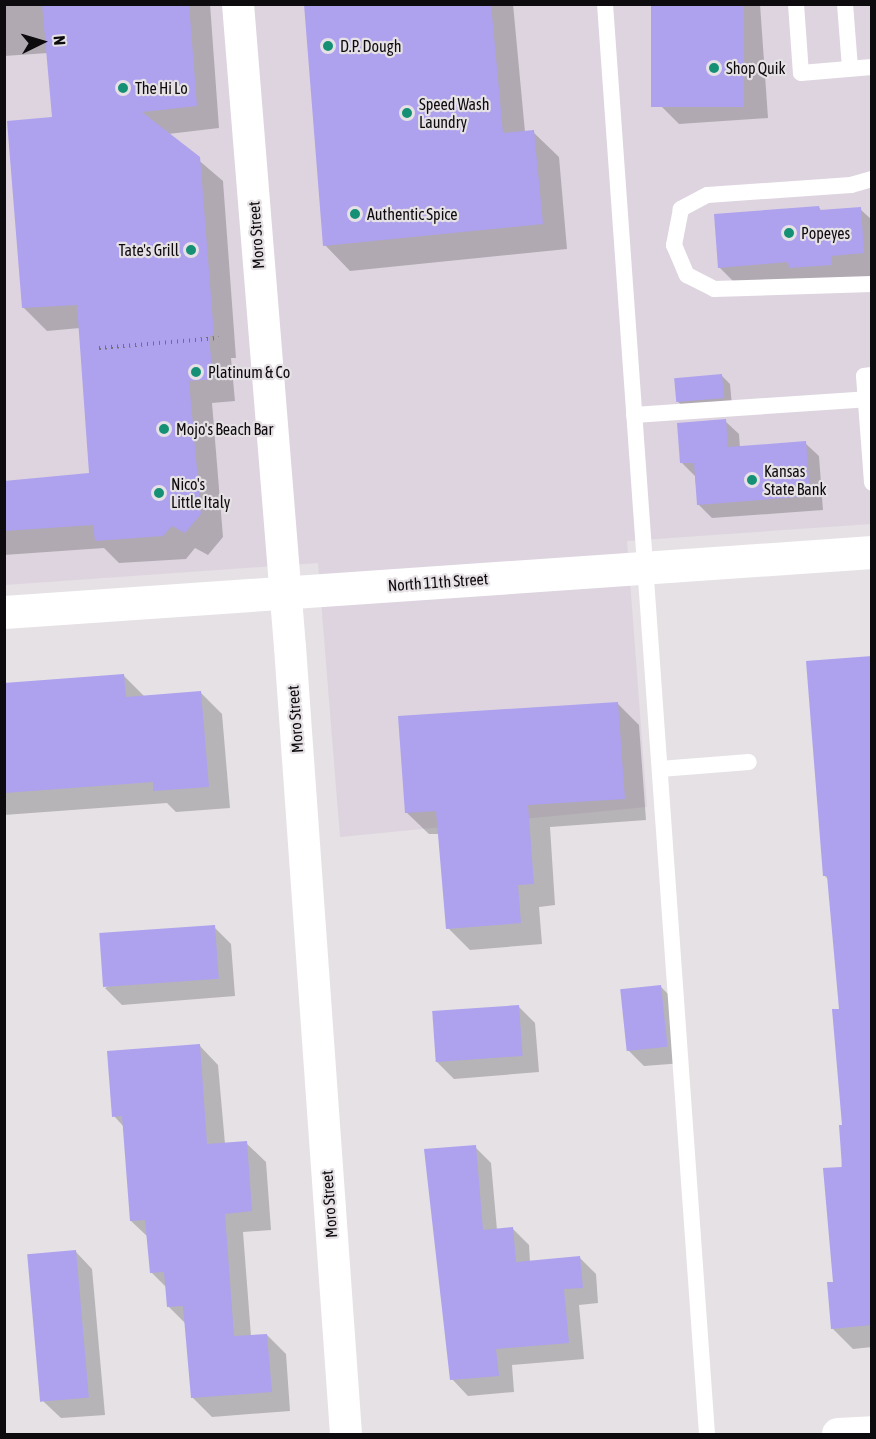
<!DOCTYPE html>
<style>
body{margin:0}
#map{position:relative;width:876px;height:1439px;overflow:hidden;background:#e5e1e5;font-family:"Asap Condensed",sans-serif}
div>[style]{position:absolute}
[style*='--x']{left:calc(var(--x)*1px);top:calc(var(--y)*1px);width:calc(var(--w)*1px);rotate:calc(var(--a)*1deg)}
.built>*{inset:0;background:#ddd4df}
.shadow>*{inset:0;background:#0003}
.building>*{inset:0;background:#aea1ee;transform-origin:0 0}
.path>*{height:4px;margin-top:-2px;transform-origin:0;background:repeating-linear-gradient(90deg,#737073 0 1.5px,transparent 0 6px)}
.service>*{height:16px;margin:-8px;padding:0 8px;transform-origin:8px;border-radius:8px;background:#fff}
.minor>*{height:32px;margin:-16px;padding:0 16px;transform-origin:16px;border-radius:16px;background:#fff}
.tertiary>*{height:33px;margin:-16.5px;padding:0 16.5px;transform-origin:16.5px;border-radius:16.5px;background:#fff}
.dots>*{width:16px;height:16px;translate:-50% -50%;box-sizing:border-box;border:3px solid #e5e1e5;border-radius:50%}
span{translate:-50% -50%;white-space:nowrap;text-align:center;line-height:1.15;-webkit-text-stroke:4.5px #e5e1e5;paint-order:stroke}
.poi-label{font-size:16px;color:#0d0b0d}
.left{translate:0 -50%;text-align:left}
.right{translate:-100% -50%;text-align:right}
.street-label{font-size:16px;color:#0d0b0d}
.frame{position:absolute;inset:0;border:6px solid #0d0b0d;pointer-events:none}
.north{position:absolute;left:12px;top:12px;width:60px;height:60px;-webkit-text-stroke:4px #e5e1e5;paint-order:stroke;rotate:85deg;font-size:16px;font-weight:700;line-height:24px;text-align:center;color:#0d0b0d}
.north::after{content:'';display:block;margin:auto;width:21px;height:27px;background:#0d0b0d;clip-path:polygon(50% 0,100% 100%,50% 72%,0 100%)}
</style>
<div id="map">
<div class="built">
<div style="clip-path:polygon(5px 5px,871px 5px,871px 524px,627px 541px,647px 807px,340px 837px,318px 563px,5px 585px)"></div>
</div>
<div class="shadow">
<div style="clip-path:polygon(4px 4px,210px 4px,219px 128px,168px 134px,223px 181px,236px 358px,231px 358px,235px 401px,212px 403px,223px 537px,208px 555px,195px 548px,186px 559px,119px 563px,104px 548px,4px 555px,4px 483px,91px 475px,80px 328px,47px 331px,24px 308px,54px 119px,48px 53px,4px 56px)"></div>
<div style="clip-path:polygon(306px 4px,513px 4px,525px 132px,533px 132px,559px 157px,567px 249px,350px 271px,325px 245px)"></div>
<div style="clip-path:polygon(653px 4px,760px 4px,768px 118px,679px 124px,661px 106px)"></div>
<div style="clip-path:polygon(819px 208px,823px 212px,860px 209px,872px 220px,872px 278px,743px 291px,719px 267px)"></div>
<div style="clip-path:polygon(722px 376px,730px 384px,732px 406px,686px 409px,677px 401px)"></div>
<div style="clip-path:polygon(725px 421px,739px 434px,740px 448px,805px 443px,819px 456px,823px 510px,712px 518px,698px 504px,695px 476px,682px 463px)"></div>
<div style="clip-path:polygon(872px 657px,872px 1347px,853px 1349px,832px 1328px,844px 1126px,841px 1010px,829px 880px,825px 876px)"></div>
<div style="clip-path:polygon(124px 676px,145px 697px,201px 693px,222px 714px,230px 808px,176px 812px,167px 803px,4px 815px,4px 684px)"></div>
<div style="clip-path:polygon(617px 703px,639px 725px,646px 820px,550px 827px,555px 905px,539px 907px,542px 944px,470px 950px,448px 928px,439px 834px,429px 834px,406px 812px)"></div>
<div style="clip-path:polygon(214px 927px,231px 944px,235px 996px,122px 1005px,105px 988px)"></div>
<div style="clip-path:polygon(661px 987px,678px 1004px,683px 1063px,644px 1066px,627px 1049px)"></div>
<div style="clip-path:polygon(518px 1006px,535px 1023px,539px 1072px,454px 1079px,437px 1062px)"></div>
<div style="clip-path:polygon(199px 1045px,218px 1065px,225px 1144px,246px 1143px,266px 1162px,271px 1230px,243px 1232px,251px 1336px,267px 1335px,286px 1354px,290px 1411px,212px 1417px,193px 1398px,186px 1324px,169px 1307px,167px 1288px,151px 1272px,148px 1237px,131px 1221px,124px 1127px,114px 1116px)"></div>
<div style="clip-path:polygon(475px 1147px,491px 1163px,497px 1230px,513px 1229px,529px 1245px,530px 1262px,580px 1258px,596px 1274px,598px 1303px,579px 1305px,584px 1359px,512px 1365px,514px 1392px,468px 1396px,452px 1379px)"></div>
<div style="clip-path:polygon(76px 1252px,92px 1269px,105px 1415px,61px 1418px,44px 1402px)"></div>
</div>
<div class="building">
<div style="clip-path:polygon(42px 4px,189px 4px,197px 106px,142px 112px,200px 157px,214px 335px,209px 336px,213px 379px,189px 381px,201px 514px,185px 533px,172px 526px,163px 536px,95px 541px,93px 525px,4px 531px,4px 481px,89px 473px,77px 305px,22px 308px,7px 121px,52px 117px)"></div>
<div style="clip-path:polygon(304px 4px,491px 4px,503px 133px,534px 130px,543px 224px,323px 246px)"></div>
<div style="left:651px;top:4px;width:93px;height:103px"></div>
<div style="clip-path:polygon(819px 206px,820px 210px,861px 207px,864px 253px,831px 256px,832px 265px,789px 268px,788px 262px,718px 268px,714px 214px)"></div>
<div style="left:722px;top:374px;width:24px;height:48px;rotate:85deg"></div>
<div style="clip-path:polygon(726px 419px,728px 447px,806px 441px,810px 496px,697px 505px,694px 463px,680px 463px,677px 423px)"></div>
<div style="clip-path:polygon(872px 656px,872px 1325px,831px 1329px,827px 1282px,833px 1282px,823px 1168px,842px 1167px,839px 1125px,842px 1125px,832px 1009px,839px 1009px,827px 876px,823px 876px,806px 661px)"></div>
<div style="clip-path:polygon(124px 674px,126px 697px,201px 691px,209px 787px,153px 791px,153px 782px,4px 793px,4px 683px)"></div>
<div style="clip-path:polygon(618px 702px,625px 799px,528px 805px,534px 884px,518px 885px,521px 923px,446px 929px,436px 811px,405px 813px,398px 716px)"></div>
<div style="left:215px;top:925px;width:54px;height:116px;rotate:86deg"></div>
<div style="left:661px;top:985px;width:62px;height:41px;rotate:84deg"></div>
<div style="left:519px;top:1005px;width:51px;height:87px;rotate:86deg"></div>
<div style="clip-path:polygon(200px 1044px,207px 1144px,247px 1141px,252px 1211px,225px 1214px,234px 1336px,267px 1334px,272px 1392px,191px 1398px,183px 1306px,167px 1307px,164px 1272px,150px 1273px,145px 1220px,130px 1221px,122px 1116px,112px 1117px,107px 1051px)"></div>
<div style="clip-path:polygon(476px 1145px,483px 1230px,513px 1227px,516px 1262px,580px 1256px,583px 1288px,564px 1289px,569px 1343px,496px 1349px,499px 1376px,450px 1380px,424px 1149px)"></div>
<div style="left:76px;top:1250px;width:148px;height:49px;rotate:85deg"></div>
</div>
<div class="path">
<div style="--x:99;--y:348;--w:120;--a:-4.8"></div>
</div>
<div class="service">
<div style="--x:605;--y:4;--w:1434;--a:85.92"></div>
<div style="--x:796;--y:4;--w:69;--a:85.9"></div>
<div style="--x:801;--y:73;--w:71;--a:-4.8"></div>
<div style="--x:845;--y:4;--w:64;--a:85.5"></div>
<div style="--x:872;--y:179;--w:22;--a:164"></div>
<div style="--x:851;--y:185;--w:144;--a:176"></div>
<div style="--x:707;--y:195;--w:30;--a:152"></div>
<div style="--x:681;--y:209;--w:37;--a:101"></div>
<div style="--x:674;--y:245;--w:33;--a:67"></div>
<div style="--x:687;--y:275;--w:30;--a:27"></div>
<div style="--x:714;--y:289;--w:158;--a:-1.8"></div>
<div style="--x:872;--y:375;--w:8;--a:173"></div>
<div style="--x:864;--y:376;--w:107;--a:85.7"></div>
<div style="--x:634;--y:415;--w:233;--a:-3.9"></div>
<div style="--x:660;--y:769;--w:89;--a:-4.5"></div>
</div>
<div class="minor">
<div style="--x:238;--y:4;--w:645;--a:85.38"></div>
<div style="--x:290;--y:647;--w:789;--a:85.93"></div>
<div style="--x:838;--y:1434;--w:34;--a:-3"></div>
</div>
<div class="tertiary">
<div style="--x:4;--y:612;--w:870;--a:-3.95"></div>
</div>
<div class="dots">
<div style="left:328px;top:46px;background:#159075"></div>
<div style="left:714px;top:68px;background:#159075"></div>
<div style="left:123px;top:88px;background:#159075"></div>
<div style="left:407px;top:113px;background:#159075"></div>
<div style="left:355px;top:214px;background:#159075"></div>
<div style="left:789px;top:233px;background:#159075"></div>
<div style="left:191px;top:250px;background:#159075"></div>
<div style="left:196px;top:372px;background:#159075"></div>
<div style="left:164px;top:429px;background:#159075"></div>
<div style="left:752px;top:480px;background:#159075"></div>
<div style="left:159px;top:493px;background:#159075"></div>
</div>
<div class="poi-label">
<span class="left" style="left:340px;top:46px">D.P. Dough</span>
<span class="left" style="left:726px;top:68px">Shop Quik</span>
<span class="left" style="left:135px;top:88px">The Hi Lo</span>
<span class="left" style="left:419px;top:113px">Speed Wash<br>Laundry</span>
<span class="left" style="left:367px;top:214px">Authentic Spice</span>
<span class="left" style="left:801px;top:233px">Popeyes</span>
<span class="right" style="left:179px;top:250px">Tate's Grill</span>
<span class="left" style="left:208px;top:372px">Platinum &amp; Co</span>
<span class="left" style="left:176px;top:429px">Mojo's Beach Bar</span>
<span class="left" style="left:764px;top:480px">Kansas<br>State Bank</span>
<span class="left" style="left:171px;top:493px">Nico's<br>Little Italy</span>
</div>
<div class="street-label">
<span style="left:256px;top:235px;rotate:-94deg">Moro Street</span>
<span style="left:438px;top:582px;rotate:-4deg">North 11th Street</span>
<span style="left:295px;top:719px;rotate:-94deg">Moro Street</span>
<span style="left:329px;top:1204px;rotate:-94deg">Moro Street</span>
</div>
<div class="frame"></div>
<div class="north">N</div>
</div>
